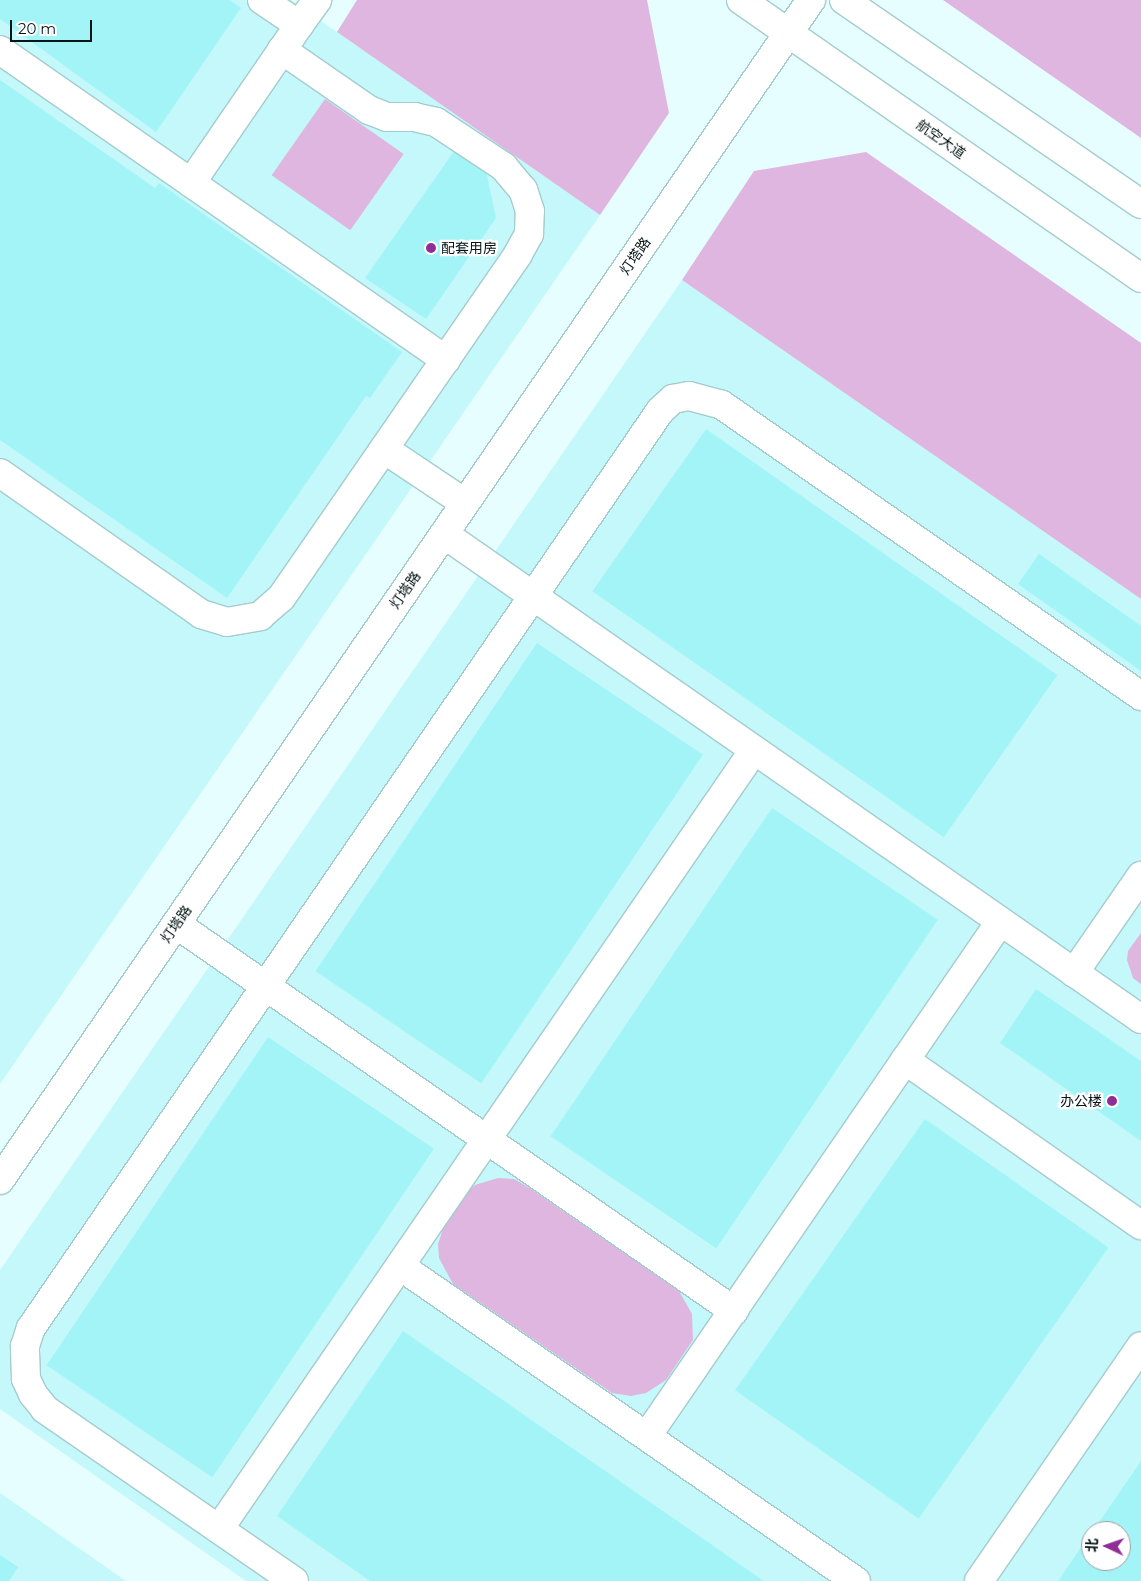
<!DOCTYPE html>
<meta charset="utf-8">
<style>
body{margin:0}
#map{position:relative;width:1141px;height:1581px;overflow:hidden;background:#e6feff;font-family:Montserrat,"Noto Sans SC",sans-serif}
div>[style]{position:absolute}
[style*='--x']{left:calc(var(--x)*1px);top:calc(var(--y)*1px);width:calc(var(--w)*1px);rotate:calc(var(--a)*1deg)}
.built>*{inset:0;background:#c5f8fa}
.green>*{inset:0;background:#deb6e0;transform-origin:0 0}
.building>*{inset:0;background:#a2f4f7;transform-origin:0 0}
.roads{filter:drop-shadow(1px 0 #a4cccd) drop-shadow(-1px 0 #a4cccd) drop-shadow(0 1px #a4cccd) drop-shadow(0 -1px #a4cccd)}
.minor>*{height:28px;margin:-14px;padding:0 14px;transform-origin:14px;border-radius:14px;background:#fff}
.major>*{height:28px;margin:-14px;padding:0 14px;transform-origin:14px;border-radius:14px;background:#fff}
.dots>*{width:14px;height:14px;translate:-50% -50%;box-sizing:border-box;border:2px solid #fff;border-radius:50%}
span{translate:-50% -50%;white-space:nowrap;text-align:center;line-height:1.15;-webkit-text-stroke:4.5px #fff;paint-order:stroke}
.street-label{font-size:14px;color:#061516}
.poi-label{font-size:14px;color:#061516}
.left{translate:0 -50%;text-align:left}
.right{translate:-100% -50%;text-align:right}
.north{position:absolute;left:1081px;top:1521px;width:50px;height:50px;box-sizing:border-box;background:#fff;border:1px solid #9ba1a2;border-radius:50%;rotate:273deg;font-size:14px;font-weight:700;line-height:20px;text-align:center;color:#061516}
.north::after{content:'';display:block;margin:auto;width:18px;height:22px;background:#8f2e96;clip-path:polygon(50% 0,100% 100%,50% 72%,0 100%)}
.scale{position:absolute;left:10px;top:20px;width:82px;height:22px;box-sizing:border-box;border:2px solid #061516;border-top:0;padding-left:6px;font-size:15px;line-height:18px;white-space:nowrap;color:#061516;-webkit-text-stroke:4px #fff;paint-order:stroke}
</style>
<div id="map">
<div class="built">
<div style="clip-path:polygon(0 0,291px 0,600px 215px,0 1084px)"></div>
<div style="clip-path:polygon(evenodd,682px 280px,1141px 599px,1141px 1581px,246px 1581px,0 1409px,0 1270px,682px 280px,1091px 1531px,1121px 1531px,1121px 1561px,1091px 1561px,1091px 1531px)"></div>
<div style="clip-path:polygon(0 1493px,126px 1581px,0 1581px)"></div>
</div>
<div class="green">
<div style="clip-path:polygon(357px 0,647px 0,669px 113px,600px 215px,337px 32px)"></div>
<div style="clip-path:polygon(943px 0,1141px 0,1141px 138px)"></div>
<div style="left:325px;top:99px;width:96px;height:93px;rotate:35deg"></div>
<div style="clip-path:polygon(866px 152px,1141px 343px,1141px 599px,682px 280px,754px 171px)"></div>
<div style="clip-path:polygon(1141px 933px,1141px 984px,1133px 978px,1127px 960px,1128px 951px)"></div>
<div style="clip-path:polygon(498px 1178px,514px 1179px,528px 1187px,679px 1291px,692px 1314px,693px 1340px,666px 1380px,646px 1393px,631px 1396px,612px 1393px,453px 1284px,439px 1258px,438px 1244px,443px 1229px,465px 1193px,475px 1185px)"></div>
</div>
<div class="building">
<div style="clip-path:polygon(0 0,230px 0,241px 8px,156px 132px,0 19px)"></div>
<div style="clip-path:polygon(0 80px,155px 188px,159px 183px,402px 352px,370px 398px,366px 396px,227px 598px,0 440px)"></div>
<div style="clip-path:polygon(457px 147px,485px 166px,496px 218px,426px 319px,365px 278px)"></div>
<div style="left:706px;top:429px;width:429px;height:198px;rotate:35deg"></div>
<div style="clip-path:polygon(1039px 554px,1141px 626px,1141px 671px,1018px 584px)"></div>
<div style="left:537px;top:643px;width:200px;height:396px;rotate:34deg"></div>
<div style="left:772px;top:808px;width:200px;height:396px;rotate:34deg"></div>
<div style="clip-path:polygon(1036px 989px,1141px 1061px,1141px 1141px,1000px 1043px)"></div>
<div style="left:268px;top:1037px;width:200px;height:396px;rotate:34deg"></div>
<div style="left:925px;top:1119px;width:224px;height:331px;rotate:35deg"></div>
<div style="clip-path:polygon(403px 1331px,764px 1581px,370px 1581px,277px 1516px)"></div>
<div style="clip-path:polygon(1141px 1461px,1141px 1581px,1058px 1581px,1091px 1533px,1091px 1561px,1121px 1561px,1121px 1531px,1093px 1531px)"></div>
<div style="clip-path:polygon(0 1555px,18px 1567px,9px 1581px,0 1581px)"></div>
</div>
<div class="roads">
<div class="minor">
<div style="--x:262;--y:0;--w:45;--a:34"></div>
<div style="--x:299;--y:25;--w:31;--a:-54"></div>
<div style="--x:0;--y:50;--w:543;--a:34.8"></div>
<div style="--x:191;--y:183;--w:191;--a:-55.6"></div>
<div style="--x:384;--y:449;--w:97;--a:33.7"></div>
<div style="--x:0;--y:473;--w:246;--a:35"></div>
<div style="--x:201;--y:614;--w:27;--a:17"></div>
<div style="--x:227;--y:622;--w:34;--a:-10"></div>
<div style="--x:260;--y:616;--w:28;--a:-41"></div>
<div style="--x:281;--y:598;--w:418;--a:-55.4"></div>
<div style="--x:518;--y:254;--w:23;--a:-61"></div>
<div style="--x:529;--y:234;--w:23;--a:-88"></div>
<div style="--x:530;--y:211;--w:22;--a:-108"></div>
<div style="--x:523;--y:190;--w:30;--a:-130"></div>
<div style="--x:504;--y:167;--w:82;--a:-146.5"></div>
<div style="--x:436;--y:122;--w:22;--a:-167"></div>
<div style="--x:415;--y:117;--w:28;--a:180"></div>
<div style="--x:387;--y:117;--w:19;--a:-159"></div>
<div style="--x:369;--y:110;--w:106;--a:-145.4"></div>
<div style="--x:444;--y:534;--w:849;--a:34.83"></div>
<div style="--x:176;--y:924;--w:679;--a:34.74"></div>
<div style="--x:1074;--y:973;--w:118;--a:-55.4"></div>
<div style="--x:905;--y:1060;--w:288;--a:35"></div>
<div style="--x:400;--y:1266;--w:554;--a:34.64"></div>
<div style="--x:647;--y:1436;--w:624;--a:-55.52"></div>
<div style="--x:219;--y:1529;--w:945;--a:-55.52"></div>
<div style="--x:294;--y:1581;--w:303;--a:-145.4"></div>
<div style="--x:45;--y:1409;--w:19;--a:-129"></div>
<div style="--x:33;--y:1394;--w:17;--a:-115"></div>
<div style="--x:26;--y:1379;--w:33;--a:-92"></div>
<div style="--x:25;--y:1346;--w:19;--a:-72"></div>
<div style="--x:31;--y:1328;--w:1112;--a:-55.55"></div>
<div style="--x:660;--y:411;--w:18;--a:-43"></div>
<div style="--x:673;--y:399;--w:16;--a:-11"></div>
<div style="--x:689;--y:396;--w:34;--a:15"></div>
<div style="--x:722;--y:405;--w:510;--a:34.78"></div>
<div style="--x:979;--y:1581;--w:285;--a:-55.4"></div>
</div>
<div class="major">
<div style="--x:741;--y:0;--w:487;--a:34.8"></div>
<div style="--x:844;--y:0;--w:360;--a:34.5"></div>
<div style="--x:0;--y:1180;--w:1432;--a:-55.5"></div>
</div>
</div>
<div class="dots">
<div style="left:431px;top:248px;background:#8f2e96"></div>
<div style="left:1112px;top:1101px;background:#8f2e96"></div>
</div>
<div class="street-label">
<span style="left:941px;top:139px;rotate:35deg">航空大道</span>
<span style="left:635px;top:256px;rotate:-55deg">灯塔路</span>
<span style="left:405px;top:590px;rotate:-55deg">灯塔路</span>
<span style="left:176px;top:924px;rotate:-55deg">灯塔路</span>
</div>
<div class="poi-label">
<span class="left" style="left:441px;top:248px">配套用房</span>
<span class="right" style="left:1102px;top:1101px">办公楼</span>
</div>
<div class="north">北</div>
<div class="scale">20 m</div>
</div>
